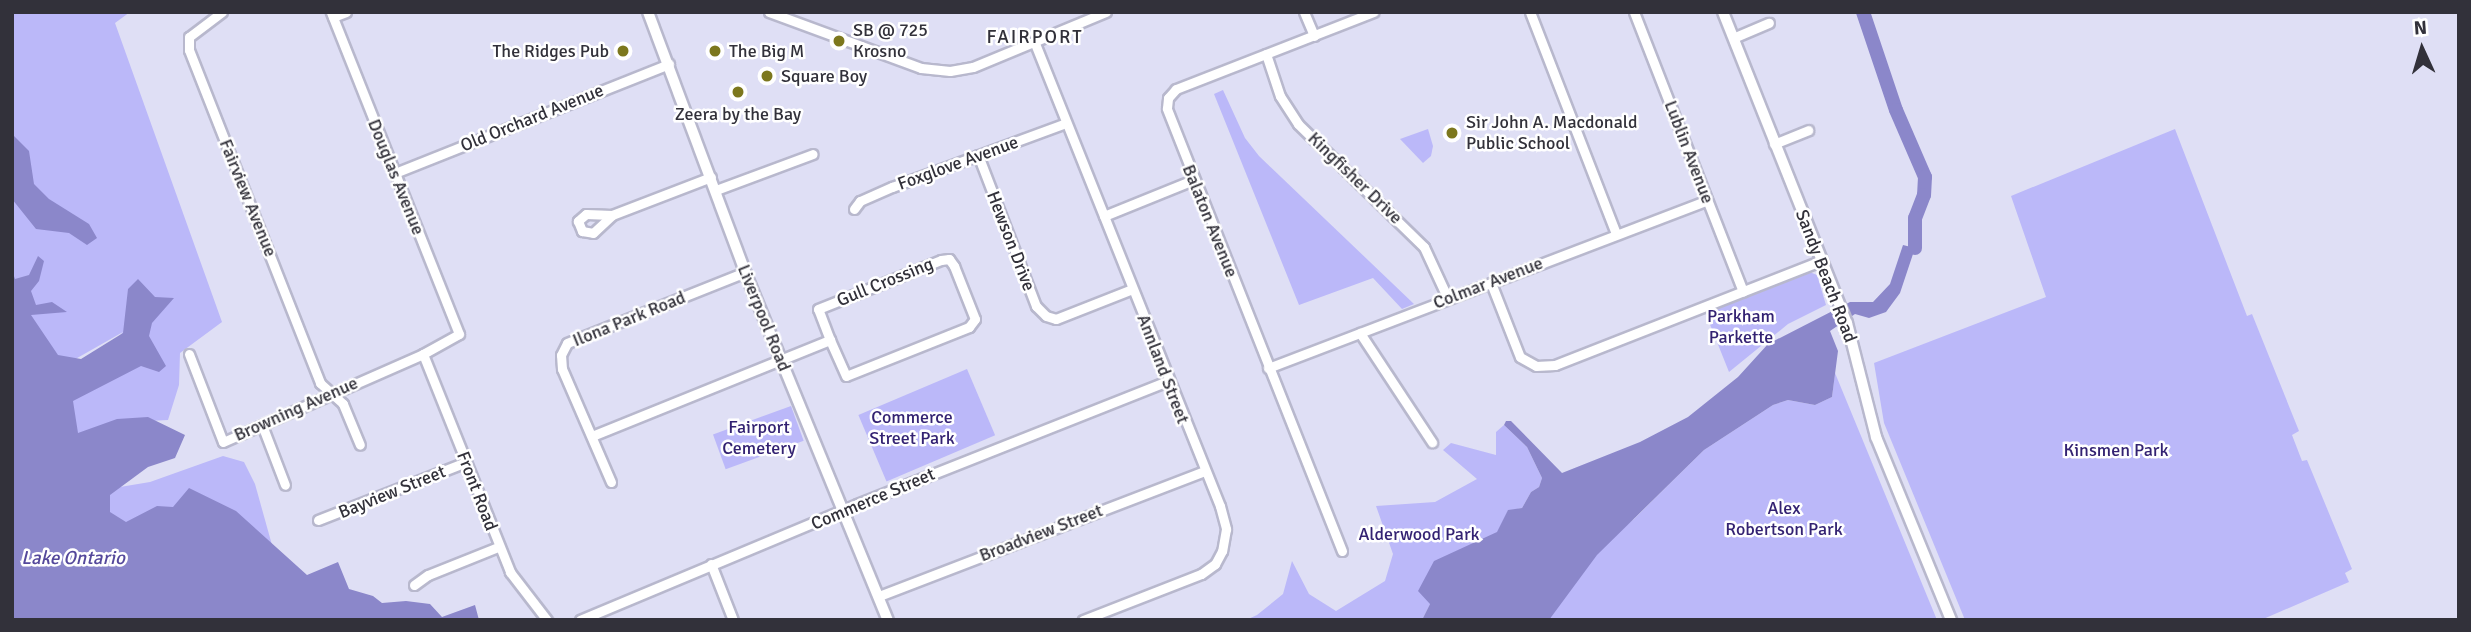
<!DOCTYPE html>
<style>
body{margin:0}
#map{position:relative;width:2471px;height:632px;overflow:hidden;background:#dfdff5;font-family:Signika,sans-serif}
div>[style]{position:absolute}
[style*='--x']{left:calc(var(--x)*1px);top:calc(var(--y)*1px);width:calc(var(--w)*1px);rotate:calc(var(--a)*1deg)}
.green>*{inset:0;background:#bbb8f9;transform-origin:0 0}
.water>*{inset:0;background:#8b87ca}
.river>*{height:14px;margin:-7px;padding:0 7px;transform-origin:7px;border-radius:7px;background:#8b87ca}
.roads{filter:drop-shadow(2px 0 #b8b8cd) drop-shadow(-2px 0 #b8b8cd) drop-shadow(0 2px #b8b8cd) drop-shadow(0 -2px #b8b8cd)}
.minor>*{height:9px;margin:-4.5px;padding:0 4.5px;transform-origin:4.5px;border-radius:4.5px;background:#fff}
.tertiary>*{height:10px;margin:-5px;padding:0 5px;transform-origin:5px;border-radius:5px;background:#fff}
.dots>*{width:19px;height:19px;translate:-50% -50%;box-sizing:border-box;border:4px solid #fff;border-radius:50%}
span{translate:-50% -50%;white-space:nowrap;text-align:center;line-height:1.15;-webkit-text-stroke:5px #fff;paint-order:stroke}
.poi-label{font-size:18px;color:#32313a}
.left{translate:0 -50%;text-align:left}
.right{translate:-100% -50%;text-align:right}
.street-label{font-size:18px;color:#32313a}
.park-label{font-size:18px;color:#332272}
.neighbourhood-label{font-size:19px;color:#32313a;letter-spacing:2px}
.water-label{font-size:19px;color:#54489b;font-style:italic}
.frame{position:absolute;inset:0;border:14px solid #32313a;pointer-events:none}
.north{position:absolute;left:2387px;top:14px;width:70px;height:70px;-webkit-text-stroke:5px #fff;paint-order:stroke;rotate:356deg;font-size:19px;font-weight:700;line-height:28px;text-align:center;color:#32313a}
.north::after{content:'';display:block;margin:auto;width:24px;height:32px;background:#32313a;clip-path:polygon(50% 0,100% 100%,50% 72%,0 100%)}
</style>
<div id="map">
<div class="green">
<div style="clip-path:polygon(12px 12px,130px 12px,115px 23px,222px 322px,180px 353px,179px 385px,168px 420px,148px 421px,91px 448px,48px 415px,123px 332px,49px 374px,12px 275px)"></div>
<div style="clip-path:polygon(1223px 90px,1245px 138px,1259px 156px,1414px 304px,1402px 309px,1373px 278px,1299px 305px,1214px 94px)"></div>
<div style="clip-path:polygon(1428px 129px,1433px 146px,1431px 156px,1423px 163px,1400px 139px)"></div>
<div style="clip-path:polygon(2175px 129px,2247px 316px,2252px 314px,2299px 431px,2292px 435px,2302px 461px,2307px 460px,2352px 569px,2345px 573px,2349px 582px,2261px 620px,1965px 620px,1884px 423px,1874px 363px,2046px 297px,2011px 196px)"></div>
<div style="clip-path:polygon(1807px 271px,1817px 275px,1826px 305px,1788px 324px,1729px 372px,1705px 312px)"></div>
<div style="left:967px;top:369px;width:72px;height:118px;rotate:67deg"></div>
<div style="clip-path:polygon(1835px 373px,1937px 620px,1524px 620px,1585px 558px,1634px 519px,1704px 450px,1773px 405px,1788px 400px,1815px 405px,1832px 397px)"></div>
<div style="left:791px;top:406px;width:37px;height:83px;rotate:70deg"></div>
<div style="clip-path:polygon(1504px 425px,1527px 447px,1542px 478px,1539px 487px,1531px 492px,1522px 508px,1508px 511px,1498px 532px,1430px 604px,1422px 620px,1246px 620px,1257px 615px,1283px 594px,1292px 561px,1309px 594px,1336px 611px,1385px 581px,1393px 554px,1376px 506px,1435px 502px,1477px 479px,1443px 450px,1451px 443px,1496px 455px,1496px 432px)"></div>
<div style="clip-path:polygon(223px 456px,244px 462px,255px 484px,272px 545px,151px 543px,78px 494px,150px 482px)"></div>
</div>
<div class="water">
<div style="clip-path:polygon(12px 134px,29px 151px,34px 184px,49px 199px,89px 224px,97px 238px,87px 245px,69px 233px,36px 229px,12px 199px)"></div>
<div style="clip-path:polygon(1903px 245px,1915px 248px,1900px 293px,1886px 312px,1869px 318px,1855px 314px,1830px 331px,1838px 351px,1832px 397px,1815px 405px,1788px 400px,1773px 405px,1704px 450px,1597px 555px,1549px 620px,1422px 620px,1430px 604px,1418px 591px,1434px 561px,1497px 532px,1508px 510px,1522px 508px,1531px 492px,1539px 487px,1542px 478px,1527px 447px,1504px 425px,1506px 421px,1511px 421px,1562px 473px,1640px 442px,1688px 417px,1738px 377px,1768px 344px,1850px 302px,1873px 302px,1890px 284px)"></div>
<div style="clip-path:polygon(38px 256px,44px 261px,39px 281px,31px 291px,36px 305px,52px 302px,67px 312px,31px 315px,58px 355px,81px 359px,123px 333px,128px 289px,138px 279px,155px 297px,174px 298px,152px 323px,149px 336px,166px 366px,159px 372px,141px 366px,73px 401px,78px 433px,117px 419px,148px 417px,185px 435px,175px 458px,148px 467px,110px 495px,110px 512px,126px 522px,157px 506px,173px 507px,189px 488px,236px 511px,307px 575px,338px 562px,349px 589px,373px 596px,382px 603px,406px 601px,430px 604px,442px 617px,475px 605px,479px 620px,12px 620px,12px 271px,15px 279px,29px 275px)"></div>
</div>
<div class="river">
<div style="--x:1863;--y:12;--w:103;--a:71.4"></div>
<div style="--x:1896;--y:110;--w:73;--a:66.6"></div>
<div style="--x:1925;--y:177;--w:18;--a:93"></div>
<div style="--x:1924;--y:195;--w:25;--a:111"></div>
<div style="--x:1915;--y:218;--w:30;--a:90"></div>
</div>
<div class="roads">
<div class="minor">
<div style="--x:222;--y:12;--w:41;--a:142.9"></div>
<div style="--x:189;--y:37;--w:13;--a:90"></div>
<div style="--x:189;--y:50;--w:358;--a:68.5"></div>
<div style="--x:320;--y:383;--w:31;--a:42"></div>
<div style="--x:343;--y:404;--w:44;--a:67.5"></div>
<div style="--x:769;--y:12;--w:162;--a:20.2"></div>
<div style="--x:921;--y:68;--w:29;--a:6"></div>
<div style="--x:950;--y:71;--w:23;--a:-10"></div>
<div style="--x:973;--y:67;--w:144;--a:-22.5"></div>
<div style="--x:1304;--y:12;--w:26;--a:67"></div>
<div style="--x:1530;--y:12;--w:238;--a:68.8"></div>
<div style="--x:1634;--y:12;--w:300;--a:68.7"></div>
<div style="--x:333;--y:17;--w:14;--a:-21"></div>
<div style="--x:1733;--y:38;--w:39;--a:-23"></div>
<div style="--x:1034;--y:41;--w:501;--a:68.2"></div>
<div style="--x:1220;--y:506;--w:24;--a:75"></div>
<div style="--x:1226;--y:529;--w:22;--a:100"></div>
<div style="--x:1222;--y:551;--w:15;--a:118"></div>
<div style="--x:1215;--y:564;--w:17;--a:144"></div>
<div style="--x:1201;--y:574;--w:127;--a:158.7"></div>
<div style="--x:1266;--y:54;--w:44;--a:71.6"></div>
<div style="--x:1280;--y:96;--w:33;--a:57"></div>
<div style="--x:1298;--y:124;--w:176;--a:44.3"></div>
<div style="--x:1424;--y:247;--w:57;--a:65.2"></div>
<div style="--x:1774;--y:144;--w:37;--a:-22"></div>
<div style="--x:978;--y:155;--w:162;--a:69"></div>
<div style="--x:1036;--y:306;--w:14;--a:45"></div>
<div style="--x:1046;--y:316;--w:10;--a:17"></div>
<div style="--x:1056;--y:319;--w:82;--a:-21.5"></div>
<div style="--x:395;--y:173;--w:295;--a:-21.7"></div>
<div style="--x:716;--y:190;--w:103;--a:-20.4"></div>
<div style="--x:854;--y:209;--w:10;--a:-53"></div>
<div style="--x:860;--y:201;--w:35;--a:-24"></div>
<div style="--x:892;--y:187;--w:185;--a:-20.2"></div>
<div style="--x:612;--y:215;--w:26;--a:-178"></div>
<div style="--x:586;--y:214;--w:11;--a:139"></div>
<div style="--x:578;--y:221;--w:11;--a:68"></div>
<div style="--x:582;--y:231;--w:11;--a:10"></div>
<div style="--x:593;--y:233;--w:26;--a:-43"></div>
<div style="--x:612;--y:215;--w:106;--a:-21"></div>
<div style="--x:1104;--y:216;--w:96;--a:-22"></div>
<div style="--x:1491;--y:283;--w:79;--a:68.6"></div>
<div style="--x:1520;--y:357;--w:18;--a:29"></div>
<div style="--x:1536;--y:366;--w:19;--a:-3"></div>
<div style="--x:1555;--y:365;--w:285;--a:-21.4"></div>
<div style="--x:1360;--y:333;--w:131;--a:56.6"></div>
<div style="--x:189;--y:354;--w:94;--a:68.9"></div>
<div style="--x:223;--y:442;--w:219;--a:-23.7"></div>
<div style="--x:423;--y:354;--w:41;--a:-29.1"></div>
<div style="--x:459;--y:334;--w:347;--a:-111.7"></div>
<div style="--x:423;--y:354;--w:235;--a:68.2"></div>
<div style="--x:510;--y:572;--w:61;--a:52.4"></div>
<div style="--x:1268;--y:368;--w:470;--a:-20.9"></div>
<div style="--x:262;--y:425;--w:64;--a:69"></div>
<div style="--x:592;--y:436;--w:257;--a:-22"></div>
<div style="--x:830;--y:340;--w:33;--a:-111"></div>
<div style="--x:818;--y:309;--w:132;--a:-21.7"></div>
<div style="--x:941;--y:260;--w:8;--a:-7"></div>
<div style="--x:949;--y:259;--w:9;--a:54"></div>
<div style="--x:954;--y:266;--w:57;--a:68.4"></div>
<div style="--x:975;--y:319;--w:10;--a:127"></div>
<div style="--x:969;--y:327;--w:132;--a:158.3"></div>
<div style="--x:846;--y:376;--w:39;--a:-114"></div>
<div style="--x:611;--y:482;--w:123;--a:-113.4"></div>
<div style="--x:562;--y:369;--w:14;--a:-94"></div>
<div style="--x:561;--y:355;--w:13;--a:-63"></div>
<div style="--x:567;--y:343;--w:192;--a:-21.7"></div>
<div style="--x:318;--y:520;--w:159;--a:-21.4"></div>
<div style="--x:1342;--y:551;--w:476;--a:-111.6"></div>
<div style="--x:1167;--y:108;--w:10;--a:-84"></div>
<div style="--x:1168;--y:98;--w:12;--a:-48"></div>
<div style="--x:1176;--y:89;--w:212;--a:-21.3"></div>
<div style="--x:711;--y:564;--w:60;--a:68.6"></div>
<div style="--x:414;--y:585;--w:17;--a:-36"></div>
<div style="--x:428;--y:575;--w:75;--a:-21.8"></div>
<div style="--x:879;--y:596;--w:348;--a:-21"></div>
<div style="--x:580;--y:620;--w:300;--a:-22.7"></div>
<div style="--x:857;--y:504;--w:334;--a:-21.6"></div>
</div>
<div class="tertiary">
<div style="--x:648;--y:12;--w:278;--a:69.5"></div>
<div style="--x:745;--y:272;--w:376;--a:67.7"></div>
<div style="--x:1723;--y:12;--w:335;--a:68.3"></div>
<div style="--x:1847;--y:323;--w:118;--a:75.7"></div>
<div style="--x:1876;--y:437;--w:198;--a:67.7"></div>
</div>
</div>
<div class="dots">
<div style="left:839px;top:41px;background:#7c771d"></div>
<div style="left:623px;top:51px;background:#7c771d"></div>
<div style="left:715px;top:51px;background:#7c771d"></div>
<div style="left:767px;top:76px;background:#7c771d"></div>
<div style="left:738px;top:92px;background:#7c771d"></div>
<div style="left:1452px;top:133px;background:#7c771d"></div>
</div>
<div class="poi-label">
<span class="left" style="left:853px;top:41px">SB @ 725<br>Krosno</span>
<span class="right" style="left:609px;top:51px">The Ridges Pub</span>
<span class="left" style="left:729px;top:51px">The Big M</span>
<span class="left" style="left:781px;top:76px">Square Boy</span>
<span style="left:738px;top:114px">Zeera by the Bay</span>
<span class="left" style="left:1466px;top:133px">Sir John A. Macdonald<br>Public School</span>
</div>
<div class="street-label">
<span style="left:532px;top:118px;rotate:-22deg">Old Orchard Avenue</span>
<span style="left:1689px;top:152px;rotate:69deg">Lublin Avenue</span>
<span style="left:958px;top:163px;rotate:-20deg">Foxglove Avenue</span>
<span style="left:396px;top:177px;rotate:68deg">Douglas Avenue</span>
<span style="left:1355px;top:178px;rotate:44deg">Kingfisher Drive</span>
<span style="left:248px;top:198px;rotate:68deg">Fairview Avenue</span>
<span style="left:1210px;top:221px;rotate:68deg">Balaton Avenue</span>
<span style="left:1011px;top:241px;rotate:69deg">Hewson Drive</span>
<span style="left:1826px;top:276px;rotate:69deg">Sandy Beach Road</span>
<span style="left:885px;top:282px;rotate:-22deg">Gull Crossing</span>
<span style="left:1488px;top:283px;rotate:-21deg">Colmar Avenue</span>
<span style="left:764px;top:318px;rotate:68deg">Liverpool Road</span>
<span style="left:629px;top:319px;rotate:-22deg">Ilona Park Road</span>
<span style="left:1163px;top:369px;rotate:69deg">Annland Street</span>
<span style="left:296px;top:409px;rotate:-24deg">Browning Avenue</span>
<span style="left:477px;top:491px;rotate:69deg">Front Road</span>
<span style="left:392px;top:492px;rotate:-22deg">Bayview Street</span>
<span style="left:873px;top:499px;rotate:-23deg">Commerce Street</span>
<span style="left:1041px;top:533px;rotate:-21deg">Broadview Street</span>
</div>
<div class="park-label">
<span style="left:1741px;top:327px">Parkham<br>Parkette</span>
<span style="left:912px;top:428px">Commerce<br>Street Park</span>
<span style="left:759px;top:438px">Fairport<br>Cemetery</span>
<span style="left:2116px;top:450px">Kinsmen Park</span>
<span style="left:1784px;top:519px">Alex<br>Robertson Park</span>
<span style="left:1419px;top:534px">Alderwood Park</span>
</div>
<div class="neighbourhood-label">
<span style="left:1035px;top:38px">FAIRPORT</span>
</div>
<div class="water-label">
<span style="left:73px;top:559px">Lake Ontario</span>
</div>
<div class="frame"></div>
<div class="north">N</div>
</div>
